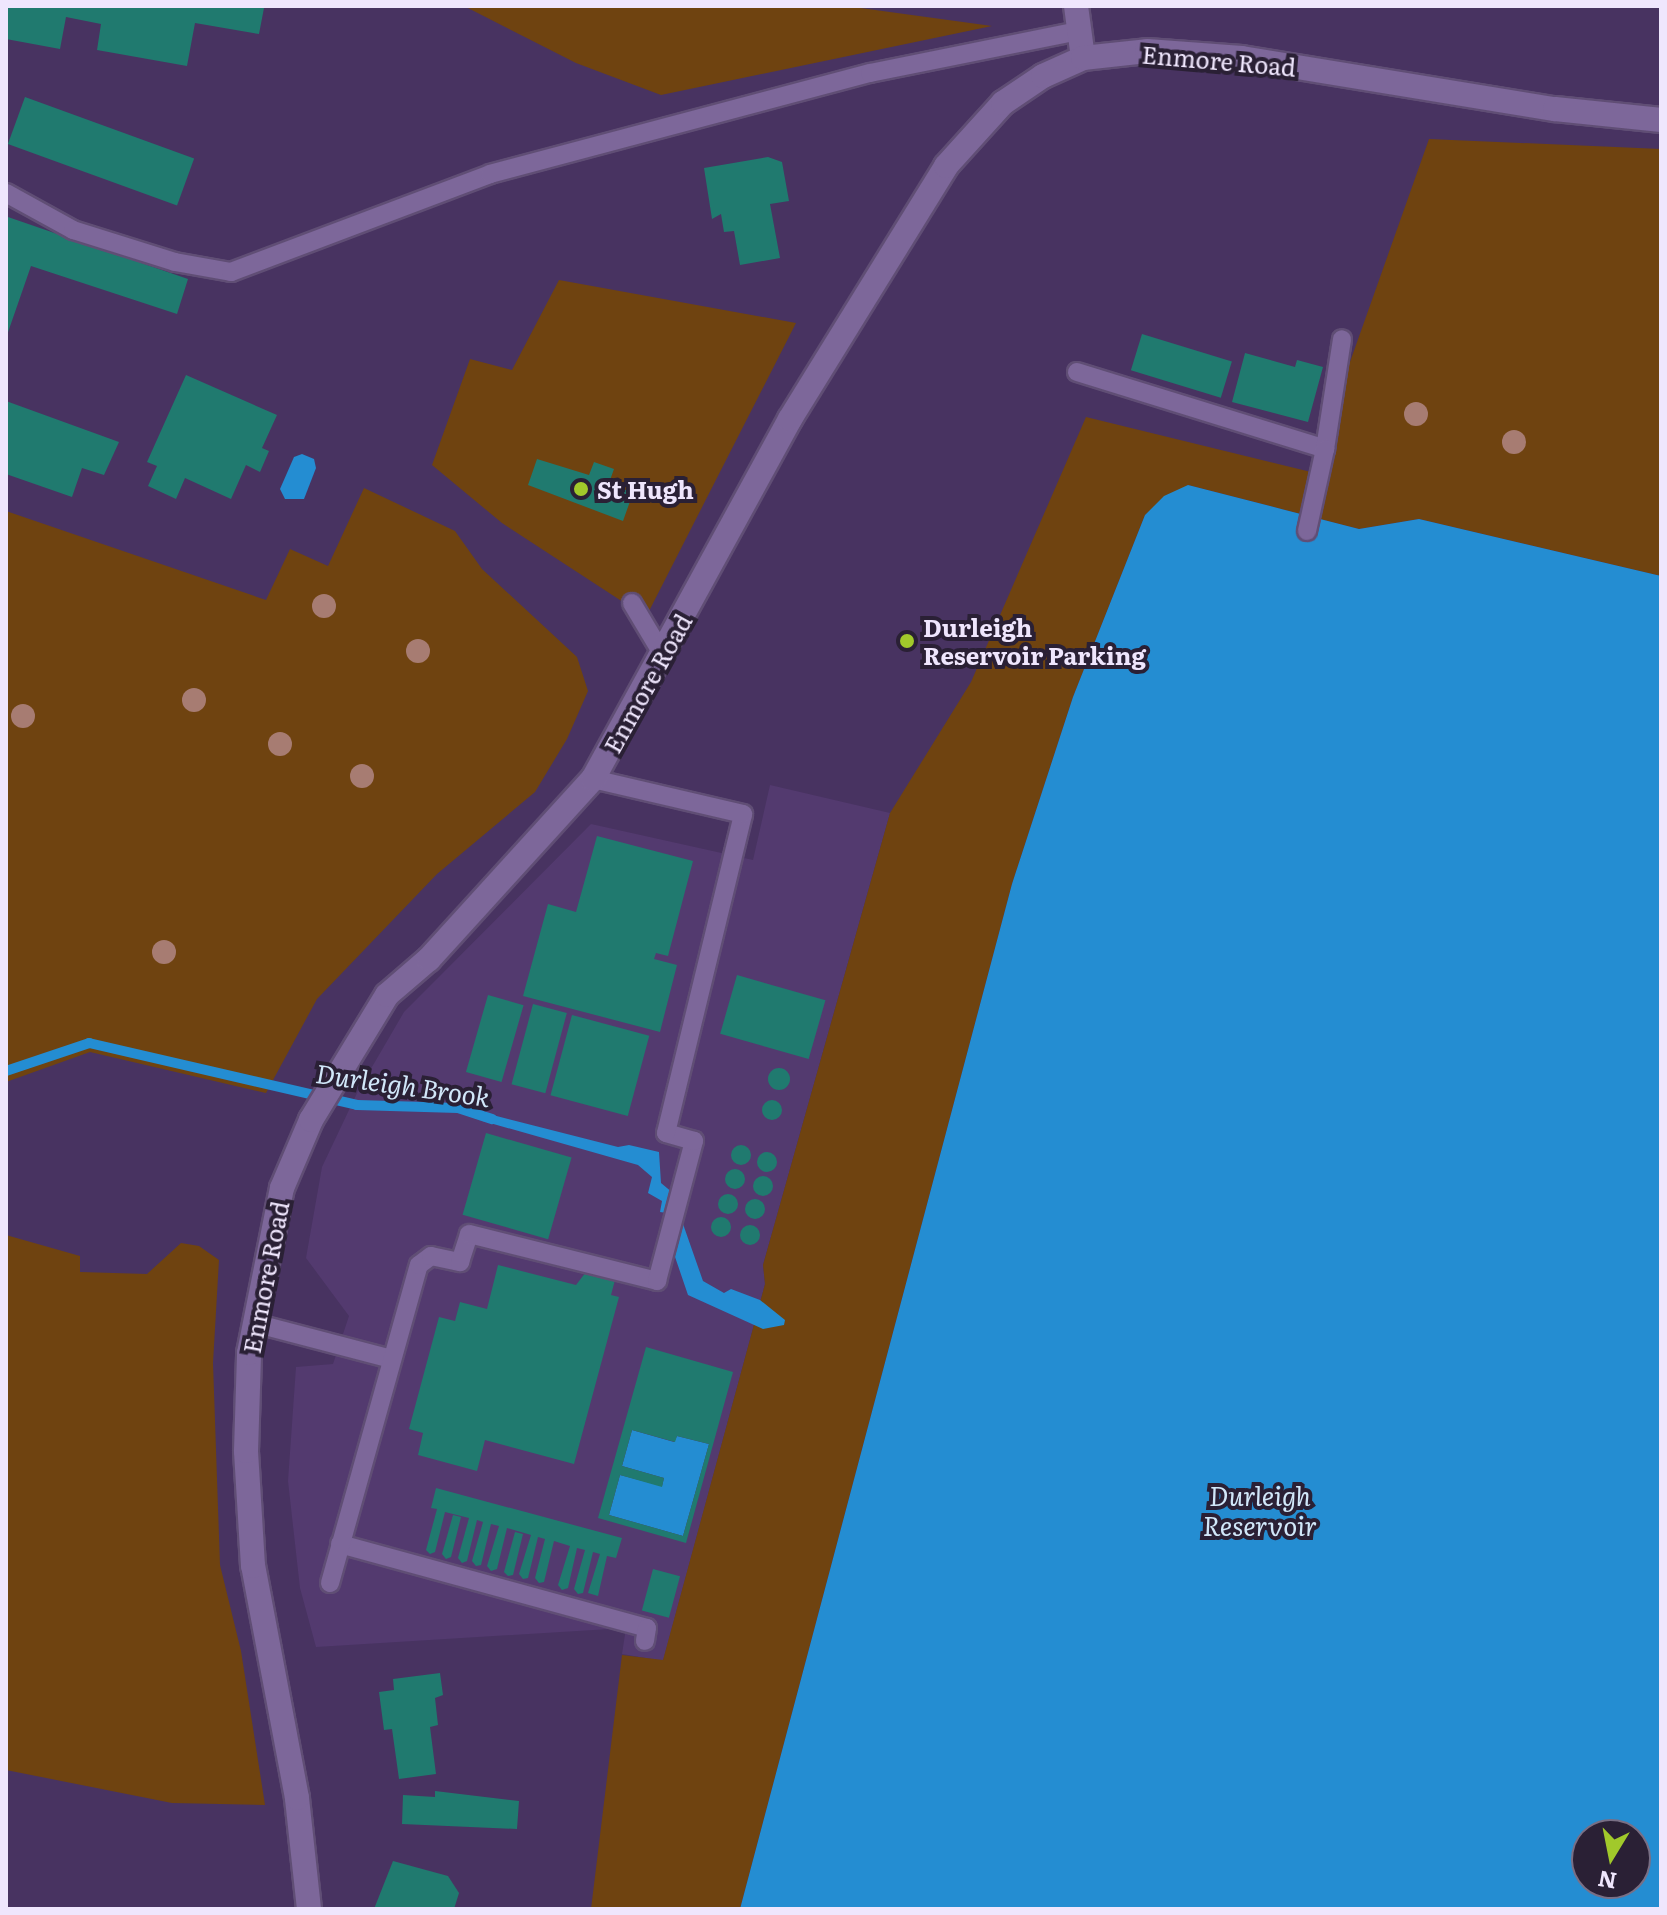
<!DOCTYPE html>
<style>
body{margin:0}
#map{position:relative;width:1667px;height:1915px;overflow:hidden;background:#483361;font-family:Literata,serif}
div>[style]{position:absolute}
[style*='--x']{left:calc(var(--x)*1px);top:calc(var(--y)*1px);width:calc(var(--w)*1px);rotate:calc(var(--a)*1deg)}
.built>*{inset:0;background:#533a6f}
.green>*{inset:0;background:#6f4310}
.water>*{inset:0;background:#248dd2}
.stream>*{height:10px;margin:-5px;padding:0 5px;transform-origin:5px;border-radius:5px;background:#248dd2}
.building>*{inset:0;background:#207a6f;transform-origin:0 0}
.round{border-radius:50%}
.roads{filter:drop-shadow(2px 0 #604e75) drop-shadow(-2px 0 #604e75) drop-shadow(0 2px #604e75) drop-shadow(0 -2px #604e75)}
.lane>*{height:18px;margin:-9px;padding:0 9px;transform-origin:9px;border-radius:9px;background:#7d679a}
.street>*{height:24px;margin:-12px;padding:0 12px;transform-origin:12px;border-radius:12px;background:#7d679a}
.trees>*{width:24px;height:24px;margin:-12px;border-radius:50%;background:#a77c72}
.dots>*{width:22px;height:22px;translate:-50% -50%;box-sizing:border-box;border:4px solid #2a2035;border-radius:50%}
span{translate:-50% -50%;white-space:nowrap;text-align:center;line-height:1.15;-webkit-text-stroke:8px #2a2035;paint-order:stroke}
.street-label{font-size:24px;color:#efe6fd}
.poi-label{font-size:24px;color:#efe6fd;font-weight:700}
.left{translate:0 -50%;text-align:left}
.water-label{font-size:26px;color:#d1e7f9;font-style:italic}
.frame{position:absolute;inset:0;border:8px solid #efe6fd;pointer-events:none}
.north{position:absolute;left:1571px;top:1819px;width:80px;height:80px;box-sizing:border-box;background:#2a2035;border:2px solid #796f85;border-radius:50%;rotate:190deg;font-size:22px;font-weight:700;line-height:32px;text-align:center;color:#efe6fd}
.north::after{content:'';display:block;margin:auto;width:28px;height:36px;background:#a1c92b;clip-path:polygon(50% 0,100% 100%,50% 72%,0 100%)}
</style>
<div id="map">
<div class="built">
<div style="clip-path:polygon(770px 785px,890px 813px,763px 1265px,765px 1284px,663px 1661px,622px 1654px,626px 1628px,316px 1647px,300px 1588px,288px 1481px,296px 1367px,333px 1364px,349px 1316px,306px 1258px,322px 1167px,358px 1091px,404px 1012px,591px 824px,753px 860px)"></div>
</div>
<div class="green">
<div style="clip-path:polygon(464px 6px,846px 6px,992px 26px,661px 95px,576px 63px)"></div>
<div style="clip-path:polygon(1429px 139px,1661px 149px,1661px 576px,1419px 519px,1359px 529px,1188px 485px,1145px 515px,1073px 697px,1012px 884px,740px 1909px,591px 1909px,622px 1655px,663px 1660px,765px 1284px,763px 1265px,890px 813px,971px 682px,1086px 417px,1311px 472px)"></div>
<div style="clip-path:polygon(559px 280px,796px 323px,646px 617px,502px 523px,432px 465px,470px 359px,512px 370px)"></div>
<div style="clip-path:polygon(364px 488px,455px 531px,482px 569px,577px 657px,588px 691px,567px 739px,535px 792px,437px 874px,317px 999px,266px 1093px,90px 1052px,6px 1082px,6px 511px,266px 600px,290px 549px,328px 566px)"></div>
<div style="clip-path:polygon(6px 1235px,80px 1256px,80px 1272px,147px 1274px,181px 1243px,199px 1246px,219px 1260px,213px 1363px,220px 1565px,241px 1651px,265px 1805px,172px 1803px,6px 1770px)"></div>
</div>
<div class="water">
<div style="clip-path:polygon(302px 454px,314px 459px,316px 468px,304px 499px,285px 499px,280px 489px,294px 457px)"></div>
<div style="clip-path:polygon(evenodd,1188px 485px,1359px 529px,1419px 519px,1661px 576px,1661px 1909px,740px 1909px,1012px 884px,1073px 697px,1145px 515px,1164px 496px,1188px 485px,1587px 1835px,1635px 1835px,1635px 1883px,1587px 1883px,1587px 1835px)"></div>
<div style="clip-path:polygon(485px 1113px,618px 1147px,629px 1145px,659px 1152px,661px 1183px,673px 1193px,667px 1213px,660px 1212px,662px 1201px,648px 1193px,652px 1177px,638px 1165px,483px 1121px,480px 1115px)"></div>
<div style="clip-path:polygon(683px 1224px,703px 1281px,724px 1293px,731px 1289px,760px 1300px,785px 1320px,784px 1325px,763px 1329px,688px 1295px,673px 1251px)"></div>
<div style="clip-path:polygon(632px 1430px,674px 1442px,677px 1436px,709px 1444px,683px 1536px,609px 1515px,620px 1475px,662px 1486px,664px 1478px,622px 1466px)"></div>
</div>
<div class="stream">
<div style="--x:6;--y:1071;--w:88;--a:-18.6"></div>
<div style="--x:89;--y:1043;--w:275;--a:13"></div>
<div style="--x:357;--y:1105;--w:101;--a:1.7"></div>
<div style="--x:458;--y:1108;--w:36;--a:18"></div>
</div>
<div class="building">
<div style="clip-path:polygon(7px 6px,251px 6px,264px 8px,259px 34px,195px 23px,187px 66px,97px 50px,101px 24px,66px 17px,60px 49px,6px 39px)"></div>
<div style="left:25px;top:97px;width:180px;height:50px;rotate:20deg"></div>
<div style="clip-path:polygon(768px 157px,782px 162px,789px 201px,770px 204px,780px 258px,740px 265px,734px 231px,724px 232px,721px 214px,712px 219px,704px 168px)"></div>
<div style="clip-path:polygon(8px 217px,188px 279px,177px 314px,31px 266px,6px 338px)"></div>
<div style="left:1142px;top:334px;width:94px;height:38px;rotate:17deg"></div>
<div style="clip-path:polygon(1245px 353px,1295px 367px,1297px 360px,1323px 367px,1308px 422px,1232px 402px)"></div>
<div style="clip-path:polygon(186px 375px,277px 415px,262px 448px,269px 451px,260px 472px,246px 465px,231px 499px,185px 478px,176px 499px,148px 486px,157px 466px,147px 462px)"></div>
<div style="clip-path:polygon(6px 401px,119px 442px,104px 475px,82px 468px,72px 497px,6px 474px)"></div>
<div style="clip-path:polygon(537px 459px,589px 475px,594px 462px,614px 469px,609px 483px,633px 493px,623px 521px,528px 485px)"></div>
<div style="clip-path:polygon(597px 836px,693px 861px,668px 956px,656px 953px,654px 959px,677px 965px,660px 1032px,523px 996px,548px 904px,576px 912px)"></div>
<div style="left:737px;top:975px;width:92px;height:61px;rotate:16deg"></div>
<div style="left:488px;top:995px;width:37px;height:80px;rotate:16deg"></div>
<div style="left:533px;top:1004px;width:35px;height:83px;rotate:15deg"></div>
<div style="left:572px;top:1015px;width:80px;height:83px;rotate:15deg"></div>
<div class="round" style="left:768px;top:1068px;width:22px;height:22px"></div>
<div class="round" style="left:762px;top:1100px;width:20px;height:20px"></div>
<div style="left:486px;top:1133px;width:89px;height:85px;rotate:16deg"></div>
<div class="round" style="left:731px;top:1145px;width:20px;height:20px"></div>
<div class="round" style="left:757px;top:1152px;width:20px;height:20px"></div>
<div class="round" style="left:725px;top:1169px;width:20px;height:20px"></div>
<div class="round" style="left:753px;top:1176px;width:20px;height:20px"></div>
<div class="round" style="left:718px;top:1194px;width:20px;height:20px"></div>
<div class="round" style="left:745px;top:1199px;width:20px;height:20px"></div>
<div class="round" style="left:711px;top:1217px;width:20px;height:20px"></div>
<div class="round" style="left:740px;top:1225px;width:20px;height:20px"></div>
<div style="clip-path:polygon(498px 1265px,576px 1285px,586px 1272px,615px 1280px,611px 1295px,619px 1297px,574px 1464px,485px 1440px,477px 1471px,418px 1455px,423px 1433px,409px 1429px,439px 1317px,455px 1321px,460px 1302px,487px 1309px)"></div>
<div style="clip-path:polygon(evenodd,646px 1347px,733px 1372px,686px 1543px,598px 1518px,646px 1347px,632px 1430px,675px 1442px,677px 1436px,709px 1444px,683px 1536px,609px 1515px,620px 1475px,662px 1487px,664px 1478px,622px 1466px,632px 1430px)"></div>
<div style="clip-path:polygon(436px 1488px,622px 1538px,616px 1558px,607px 1556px,598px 1596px,588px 1593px,600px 1554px,593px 1552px,583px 1593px,578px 1594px,574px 1589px,585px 1550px,577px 1548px,568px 1588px,562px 1590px,558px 1585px,570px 1546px,554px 1541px,544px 1582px,539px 1583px,535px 1578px,545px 1539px,538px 1537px,528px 1578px,523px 1579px,519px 1574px,531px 1535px,507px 1528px,497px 1569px,491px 1571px,487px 1566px,499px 1526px,491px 1524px,481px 1565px,476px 1566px,472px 1561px,483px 1522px,477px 1520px,467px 1561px,462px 1563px,458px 1558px,469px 1518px,445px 1512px,435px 1552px,430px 1554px,426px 1550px,437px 1509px,431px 1508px)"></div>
<div style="clip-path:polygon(453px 1515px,461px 1517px,451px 1557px,446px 1559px,442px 1554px)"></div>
<div style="clip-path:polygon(515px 1532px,523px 1534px,513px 1575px,508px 1576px,504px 1572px)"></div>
<div style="left:653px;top:1569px;width:28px;height:43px;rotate:15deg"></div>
<div style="clip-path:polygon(440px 1673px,443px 1695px,435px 1698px,438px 1725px,430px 1727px,436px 1774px,399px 1779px,392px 1729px,384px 1730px,379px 1692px,394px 1690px,393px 1679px)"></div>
<div style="clip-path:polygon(435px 1791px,519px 1801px,517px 1829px,402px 1824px,403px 1795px,435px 1797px)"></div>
<div style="clip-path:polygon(393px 1861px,448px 1876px,459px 1893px,454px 1909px,374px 1909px)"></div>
</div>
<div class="roads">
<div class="lane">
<div style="--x:6;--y:193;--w:77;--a:28.9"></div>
<div style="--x:73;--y:230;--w:107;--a:17.4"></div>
<div style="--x:175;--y:262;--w:57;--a:10.1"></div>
<div style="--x:231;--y:272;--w:277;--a:-20.7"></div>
<div style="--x:490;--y:174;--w:393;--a:-14.9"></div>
<div style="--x:870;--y:73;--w:212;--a:-11.4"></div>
<div style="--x:1077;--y:372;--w:260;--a:17.2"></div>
<div style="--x:1325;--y:449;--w:111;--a:-81.2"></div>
<div style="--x:1307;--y:531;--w:84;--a:-77.6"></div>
<div style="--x:632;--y:603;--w:61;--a:59.2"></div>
<div style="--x:254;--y:1323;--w:142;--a:14.7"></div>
<div style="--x:340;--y:1544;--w:318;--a:15.3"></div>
<div style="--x:647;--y:1628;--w:13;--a:99"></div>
<div style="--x:330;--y:1583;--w:330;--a:-74.4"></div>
<div style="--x:419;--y:1265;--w:15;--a:-37"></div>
<div style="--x:431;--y:1256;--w:30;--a:12"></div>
<div style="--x:460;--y:1262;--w:29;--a:-72"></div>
<div style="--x:469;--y:1234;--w:194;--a:14"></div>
<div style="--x:657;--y:1281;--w:145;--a:-75.2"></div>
<div style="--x:694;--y:1141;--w:29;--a:-164"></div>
<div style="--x:666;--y:1133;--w:328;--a:-76.4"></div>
<div style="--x:743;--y:814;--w:154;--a:-166.9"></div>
</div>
<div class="street">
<div style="--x:1076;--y:6;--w:52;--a:82.3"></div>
<div style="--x:309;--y:1909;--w:112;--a:-96.2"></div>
<div style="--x:297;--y:1798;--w:236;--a:-100.7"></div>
<div style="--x:253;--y:1566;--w:115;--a:-93.5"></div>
<div style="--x:246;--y:1451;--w:98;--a:-88.2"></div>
<div style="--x:249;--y:1353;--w:168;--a:-78.7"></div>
<div style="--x:282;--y:1188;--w:74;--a:-66.9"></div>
<div style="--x:311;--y:1120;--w:146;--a:-58.7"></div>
<div style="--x:387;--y:995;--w:55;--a:-40.6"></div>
<div style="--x:429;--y:959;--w:244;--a:-47.7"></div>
<div style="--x:593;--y:779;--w:410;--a:-61.3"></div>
<div style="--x:790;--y:419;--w:297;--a:-58.3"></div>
<div style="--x:946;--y:166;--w:85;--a:-47.9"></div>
<div style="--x:1003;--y:103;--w:48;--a:-34"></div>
<div style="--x:1043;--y:76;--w:44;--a:-24.2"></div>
<div style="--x:1083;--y:58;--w:64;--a:-6.2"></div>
<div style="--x:1147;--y:51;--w:95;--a:4.2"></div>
<div style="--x:1242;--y:58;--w:317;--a:9.3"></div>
<div style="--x:1555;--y:109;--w:107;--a:5.9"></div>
</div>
</div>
<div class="trees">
<div style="left:1416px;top:414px"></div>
<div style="left:1514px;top:442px"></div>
<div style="left:324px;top:606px"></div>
<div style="left:418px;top:651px"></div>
<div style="left:194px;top:700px"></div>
<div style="left:23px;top:716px"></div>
<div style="left:280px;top:744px"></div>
<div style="left:362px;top:776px"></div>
<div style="left:164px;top:952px"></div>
</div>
<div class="dots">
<div style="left:581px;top:489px;background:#a1c92b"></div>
<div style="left:907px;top:641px;background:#a1c92b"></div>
</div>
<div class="street-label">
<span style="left:1219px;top:60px;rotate:5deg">Enmore Road</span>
<span style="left:647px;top:683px;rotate:-61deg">Enmore Road</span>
<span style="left:265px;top:1277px;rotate:-79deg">Enmore Road</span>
</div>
<div class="poi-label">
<span class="left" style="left:597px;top:489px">St Hugh</span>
<span class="left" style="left:923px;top:641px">Durleigh<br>Reservoir Parking</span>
</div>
<div class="water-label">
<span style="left:403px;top:1084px;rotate:8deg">Durleigh Brook</span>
<span style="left:1260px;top:1510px">Durleigh<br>Reservoir</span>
</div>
<div class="frame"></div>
<div class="north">N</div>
</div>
